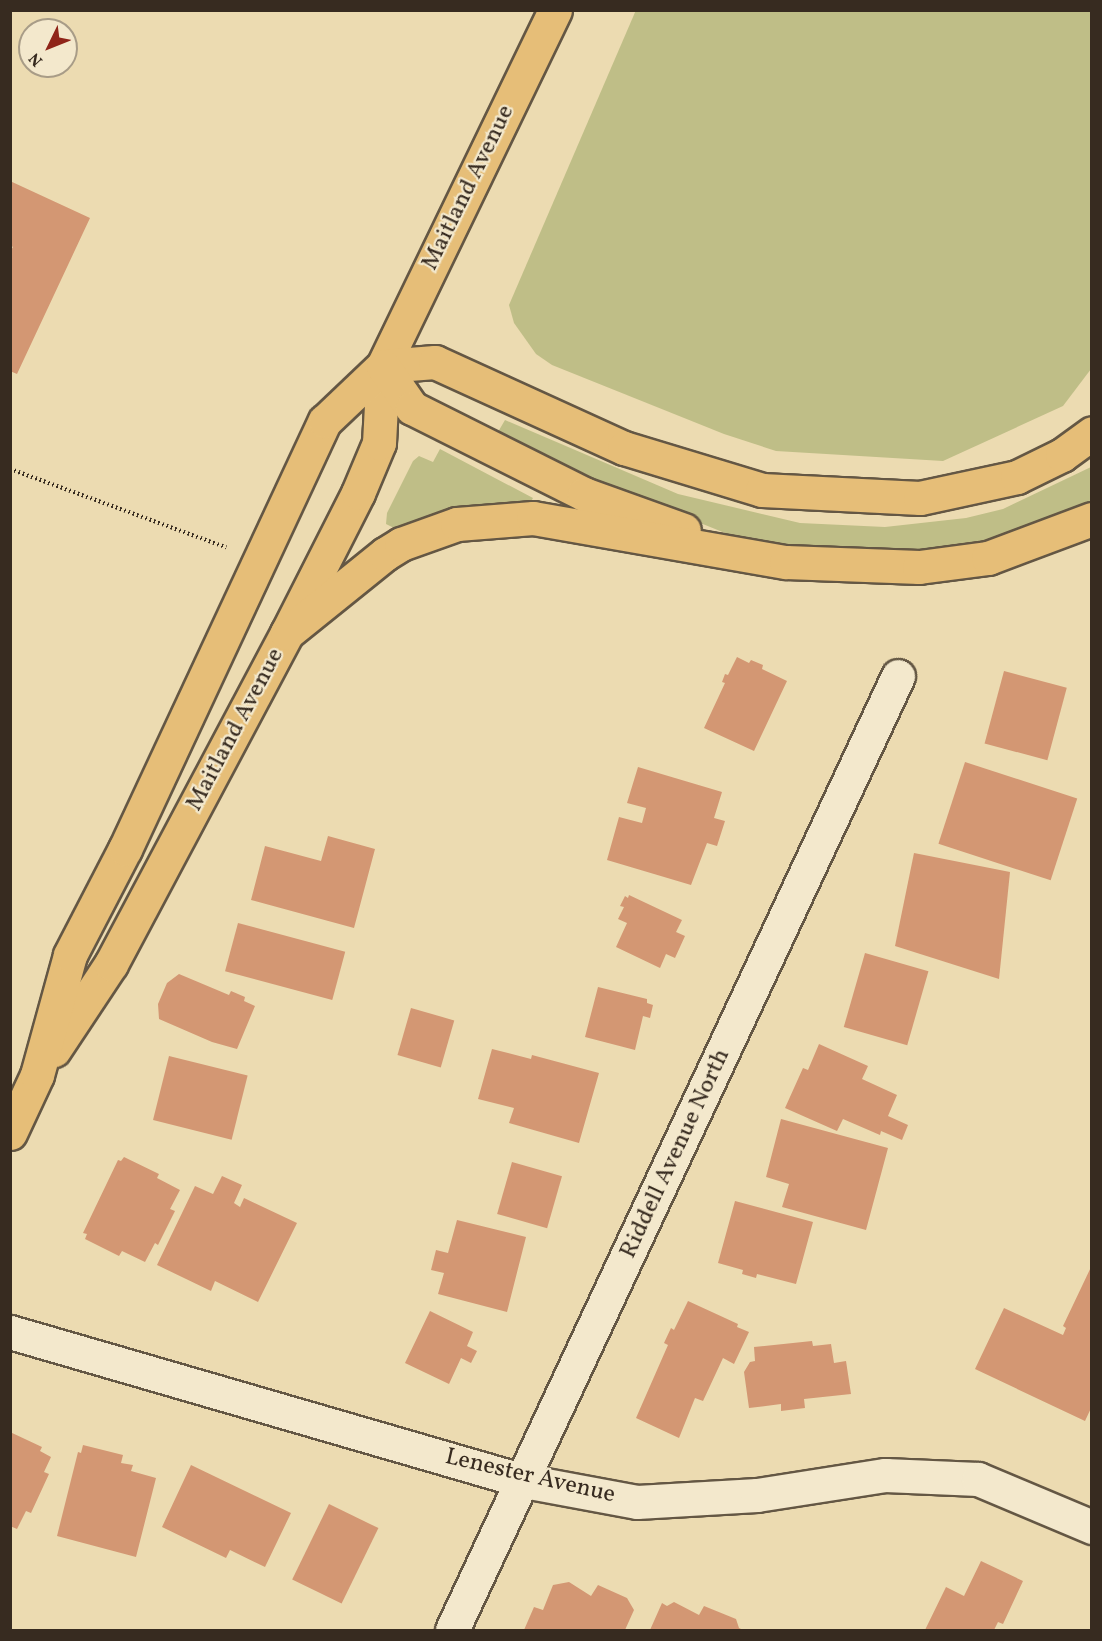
<!DOCTYPE html>
<style>
body{margin:0}
#map{position:relative;width:1102px;height:1641px;overflow:hidden;background:#ecdbb1;font-family:Vollkorn,serif}
div>[style]{position:absolute}
[style*='--x']{left:calc(var(--x)*1px);top:calc(var(--y)*1px);width:calc(var(--w)*1px);rotate:calc(var(--a)*1deg)}
.green>*{inset:0;background:#bfbe87}
.building>*{inset:0;background:#d39773;transform-origin:0 0}
.path>*{height:4px;margin-top:-2px;transform-origin:0;background:repeating-linear-gradient(90deg,#372b20 0 1.5px,transparent 0 4.5px)}
.roads{filter:drop-shadow(2px 0 #645744) drop-shadow(-2px 0 #645744) drop-shadow(0 2px #645744) drop-shadow(0 -2px #645744)}
.minor>*{height:33px;margin:-16.5px;padding:0 16.5px;transform-origin:16.5px;border-radius:16.5px;background:#f3e8cc}
.major>*{height:33px;margin:-16.5px;padding:0 16.5px;transform-origin:16.5px;border-radius:16.5px;background:#e6be78}
.highway>*{height:33px;margin:-16.5px;padding:0 16.5px;transform-origin:16.5px;border-radius:16.5px;background:#e6be78}
span{translate:-50% -50%;white-space:nowrap;text-align:center;line-height:1.15;-webkit-text-stroke:4.5px #f3e8cc;paint-order:stroke}
.street-label{font-size:24px;color:#372b20}
.frame{position:absolute;inset:0;border:12px solid #372b20;pointer-events:none}
.north{position:absolute;left:18px;top:18px;width:60px;height:60px;box-sizing:border-box;background:#f3e8cc;border:2px solid #a89c87;border-radius:50%;rotate:227deg;font-size:16px;font-weight:700;line-height:24px;text-align:center;color:#372b20}
.north::after{content:'';display:block;margin:auto;width:21px;height:27px;background:#8f2418;clip-path:polygon(50% 0,100% 100%,50% 72%,0 100%)}
</style>
<div id="map">
<div class="green">
<div style="clip-path:polygon(636px 10px,1091px 11px,1091px 369px,1063px 406px,943px 461px,776px 451px,724px 434px,552px 365px,536px 354px,514px 323px,509px 305px)"></div>
<div style="clip-path:polygon(505px 420px,678px 494px,800px 523px,885px 527px,966px 518px,1003px 509px,1091px 467px,1091px 502px,1064px 516px,995px 539px,960px 547px,925px 550px,776px 545px,725px 533px,557px 465px,498px 432px)"></div>
<div style="clip-path:polygon(440px 449px,533px 498px,527px 509px,402px 532px,386px 524px,387px 513px,413px 461px,419px 456px,433px 462px)"></div>
</div>
<div class="building">
<div style="clip-path:polygon(10px 181px,90px 218px,17px 374px,10px 371px,10px 252px,13px 247px,10px 245px)"></div>
<div style="clip-path:polygon(737px 657px,749px 663px,751px 660px,763px 665px,762px 669px,787px 681px,754px 751px,704px 728px,725px 683px,722px 682px,725px 674px,728px 675px)"></div>
<div style="left:1004px;top:671px;width:65px;height:75px;rotate:15deg"></div>
<div style="left:965px;top:762px;width:118px;height:86px;rotate:18deg"></div>
<div style="clip-path:polygon(638px 767px,722px 792px,714px 818px,725px 821px,717px 846px,707px 843px,691px 885px,607px 860px,619px 817px,642px 823px,646px 808px,627px 803px)"></div>
<div style="clip-path:polygon(328px 836px,375px 849px,354px 928px,251px 900px,265px 846px,321px 861px)"></div>
<div style="clip-path:polygon(914px 853px,1010px 872px,999px 979px,895px 946px)"></div>
<div style="clip-path:polygon(629px 895px,682px 920px,676px 932px,685px 936px,675px 958px,666px 954px,660px 968px,616px 947px,627px 923px,618px 919px,624px 907px,620px 906px,625px 896px,628px 898px)"></div>
<div style="left:238px;top:923px;width:111px;height:50px;rotate:15deg"></div>
<div style="left:865px;top:953px;width:66px;height:77px;rotate:16deg"></div>
<div style="clip-path:polygon(179px 974px,229px 995px,231px 991px,245px 997px,244px 1001px,255px 1006px,237px 1049px,212px 1042px,159px 1019px,158px 1004px,167px 983px)"></div>
<div style="clip-path:polygon(598px 987px,647px 999px,647px 1003px,653px 1005px,650px 1018px,643px 1016px,635px 1050px,585px 1037px)"></div>
<div style="left:411px;top:1008px;width:45px;height:49px;rotate:16deg"></div>
<div style="clip-path:polygon(819px 1044px,868px 1066px,862px 1079px,897px 1095px,888px 1116px,908px 1125px,902px 1140px,881px 1131px,880px 1135px,843px 1119px,837px 1131px,785px 1108px,803px 1068px,808px 1070px)"></div>
<div style="clip-path:polygon(492px 1049px,531px 1059px,532px 1055px,599px 1073px,579px 1143px,509px 1123px,514px 1108px,478px 1099px)"></div>
<div style="left:169px;top:1056px;width:81px;height:66px;rotate:14deg"></div>
<div style="clip-path:polygon(781px 1119px,888px 1148px,866px 1230px,782px 1207px,789px 1184px,766px 1177px)"></div>
<div style="clip-path:polygon(124px 1157px,159px 1174px,157px 1178px,180px 1190px,170px 1209px,175px 1211px,158px 1245px,155px 1243px,145px 1262px,122px 1251px,119px 1256px,85px 1239px,87px 1234px,83px 1233px,118px 1160px,121px 1161px)"></div>
<div style="left:512px;top:1162px;width:52px;height:54px;rotate:16deg"></div>
<div style="clip-path:polygon(222px 1176px,242px 1185px,234px 1203px,240px 1207px,244px 1198px,297px 1223px,258px 1302px,215px 1281px,211px 1291px,157px 1265px,195px 1186px,213px 1194px)"></div>
<div style="clip-path:polygon(735px 1201px,813px 1222px,796px 1284px,757px 1274px,756px 1278px,742px 1274px,743px 1270px,718px 1263px)"></div>
<div style="clip-path:polygon(457px 1220px,526px 1237px,507px 1312px,438px 1294px,444px 1273px,431px 1270px,436px 1250px,448px 1253px)"></div>
<div style="clip-path:polygon(1092px 1265px,1092px 1406px,1085px 1421px,975px 1369px,1004px 1308px,1063px 1335px,1066px 1328px,1063px 1326px)"></div>
<div style="clip-path:polygon(688px 1301px,738px 1324px,737px 1327px,749px 1332px,734px 1364px,723px 1358px,703px 1401px,695px 1398px,679px 1438px,636px 1418px,668px 1345px,664px 1343px,671px 1328px,674px 1330px)"></div>
<div style="clip-path:polygon(430px 1311px,473px 1332px,467px 1346px,477px 1351px,471px 1363px,461px 1358px,449px 1384px,405px 1363px)"></div>
<div style="clip-path:polygon(812px 1341px,813px 1346px,831px 1344px,834px 1363px,846px 1361px,851px 1394px,804px 1399px,805px 1408px,781px 1411px,781px 1404px,749px 1408px,744px 1372px,750px 1362px,755px 1361px,754px 1347px)"></div>
<div style="clip-path:polygon(10px 1432px,42px 1447px,40px 1451px,51px 1457px,44px 1472px,49px 1474px,31px 1513px,26px 1511px,17px 1529px,10px 1526px)"></div>
<div style="clip-path:polygon(83px 1445px,123px 1455px,121px 1463px,133px 1465px,131px 1471px,156px 1478px,136px 1557px,57px 1536px,78px 1452px,81px 1453px)"></div>
<div style="clip-path:polygon(191px 1465px,291px 1513px,265px 1567px,230px 1550px,226px 1558px,162px 1527px)"></div>
<div style="left:329px;top:1504px;width:55px;height:84px;rotate:26deg"></div>
<div style="clip-path:polygon(981px 1561px,1023px 1581px,1003px 1624px,998px 1622px,994px 1630px,925px 1630px,946px 1587px,964px 1596px)"></div>
<div style="clip-path:polygon(569px 1582px,591px 1596px,598px 1585px,627px 1598px,634px 1610px,625px 1630px,524px 1630px,534px 1607px,543px 1610px,553px 1585px)"></div>
<div style="clip-path:polygon(674px 1602px,699px 1615px,704px 1606px,736px 1619px,739px 1628px,743px 1630px,650px 1630px,662px 1603px,667px 1606px)"></div>
</div>
<div class="path">
<div style="--x:10;--y:469;--w:230;--a:19.9"></div>
</div>
<div class="roads">
<div class="minor">
<div style="--x:10;--y:1332;--w:535;--a:16.17"></div>
<div style="--x:524;--y:1481;--w:115;--a:10.5"></div>
<div style="--x:637;--y:1502;--w:120;--a:-3.3"></div>
<div style="--x:757;--y:1495;--w:130;--a:-8.9"></div>
<div style="--x:885;--y:1475;--w:93;--a:2.5"></div>
<div style="--x:978;--y:1479;--w:124;--a:22.8"></div>
<div style="--x:452;--y:1630;--w:1053;--a:-64.94"></div>
</div>
<div class="major">
<div style="--x:54;--y:1050;--w:103;--a:-56.5"></div>
<div style="--x:111;--y:964;--w:375;--a:-62"></div>
<div style="--x:287;--y:633;--w:157;--a:-63.1"></div>
<div style="--x:358;--y:493;--w:54;--a:-67.2"></div>
<div style="--x:379;--y:443;--w:77;--a:-87"></div>
<div style="--x:10;--y:1133;--w:64;--a:-65"></div>
<div style="--x:37;--y:1075;--w:124;--a:-74.6"></div>
<div style="--x:70;--y:955;--w:119;--a:-62.6"></div>
<div style="--x:125;--y:849;--w:472;--a:-65"></div>
<div style="--x:325;--y:421;--w:80;--a:-43.5"></div>
<div style="--x:383;--y:366;--w:395;--a:-64.2"></div>
</div>
<div class="highway">
<div style="--x:383;--y:366;--w:52;--a:-4.4"></div>
<div style="--x:435;--y:362;--w:208;--a:24.5"></div>
<div style="--x:624;--y:448;--w:144;--a:16.9"></div>
<div style="--x:762;--y:490;--w:158;--a:2.9"></div>
<div style="--x:920;--y:498;--w:99;--a:-12.2"></div>
<div style="--x:1017;--y:477;--w:50;--a:-26.1"></div>
<div style="--x:1062;--y:455;--w:37;--a:-36"></div>
<div style="--x:383;--y:366;--w:51;--a:55.4"></div>
<div style="--x:412;--y:408;--w:192;--a:26.6"></div>
<div style="--x:584;--y:494;--w:106;--a:19.8"></div>
<div style="--x:287;--y:633;--w:126;--a:-38.9"></div>
<div style="--x:385;--y:554;--w:19;--a:-32"></div>
<div style="--x:401;--y:544;--w:59;--a:-19.7"></div>
<div style="--x:457;--y:524;--w:76;--a:-4.5"></div>
<div style="--x:533;--y:518;--w:257;--a:9.9"></div>
<div style="--x:786;--y:562;--w:133;--a:2.2"></div>
<div style="--x:919;--y:567;--w:70;--a:-7.4"></div>
<div style="--x:988;--y:558;--w:111;--a:-20.6"></div>
</div>
</div>
<div class="street-label">
<span style="left:469px;top:188px;rotate:-64deg">Maitland Avenue</span>
<span style="left:236px;top:730px;rotate:-62deg">Maitland Avenue</span>
<span style="left:676px;top:1154px;rotate:-65deg">Riddell Avenue North</span>
<span style="left:530px;top:1477px;rotate:13deg">Lenester Avenue</span>
</div>
<div class="frame"></div>
<div class="north">N</div>
</div>
